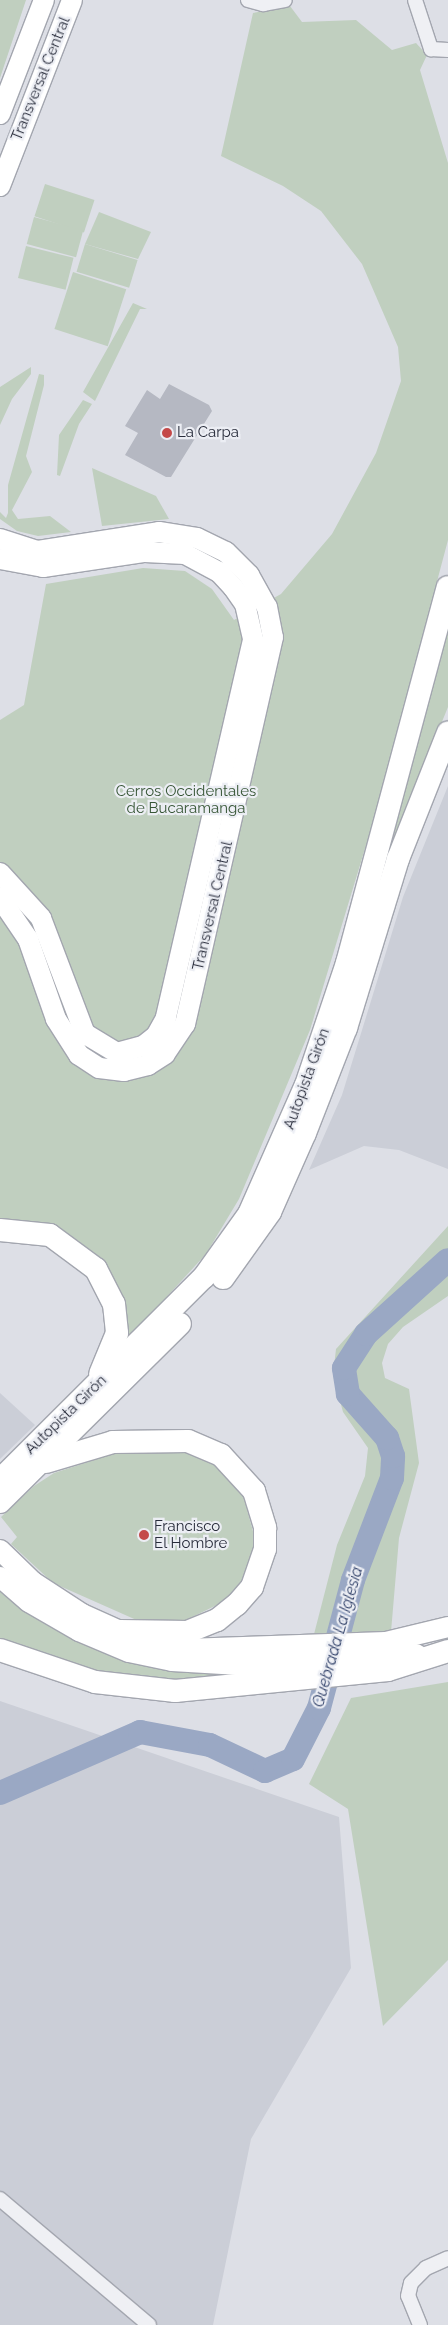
<!DOCTYPE html>
<meta charset="utf-8">
<style>
body{margin:0}
#map{position:relative;width:448px;height:2325px;overflow:hidden;background:#dddfe6;font-family:Raleway,sans-serif}
div>[style]{position:absolute}
[style*='--x']{left:calc(var(--x)*1px);top:calc(var(--y)*1px);width:calc(var(--w)*1px);rotate:calc(var(--a)*1deg)}
.built>*{inset:0;background:#cbced7}
.green>*{inset:0;background:#c0cfbf;transform-origin:0 0}
.river>*{height:24px;margin:-12px;padding:0 12px;transform-origin:12px;border-radius:12px;background:#9aa8c4}
.building>*{inset:0;background:#b5b8c2}
.roads{filter:drop-shadow(1px 0 #a3a6af) drop-shadow(-1px 0 #a3a6af) drop-shadow(0 1px #a3a6af) drop-shadow(0 -1px #a3a6af)}
.minor>*{height:14px;margin:-7px;padding:0 7px;transform-origin:7px;border-radius:7px;background:#eff0f4}
.secondary>*{height:20px;margin:-10px;padding:0 10px;transform-origin:10px;border-radius:10px;background:#fff}
.trunk>*{height:22px;margin:-11px;padding:0 11px;transform-origin:11px;border-radius:11px;background:#fff}
.dots>*{width:14px;height:14px;translate:-50% -50%;box-sizing:border-box;border:2px solid #eceef4;border-radius:50%}
span{translate:-50% -50%;white-space:nowrap;text-align:center;line-height:1.15;-webkit-text-stroke:4.5px #eceef4;paint-order:stroke}
.street-label{font-size:15px;color:#282c3b}
.poi-label{font-size:15px;color:#282c3b}
.left{translate:0 -50%;text-align:left}
.park-label{font-size:15px;color:#375636}
.water-label{font-size:16px;color:#35456c;font-style:italic}
</style>
<div id="map">
<div class="built">
<div style="clip-path:polygon(448px 786px,448px 1169px,399px 1150px,364px 1146px,309px 1170px,342px 1095px,403px 897px)"></div>
<div style="clip-path:polygon(0 1393px,35px 1425px,0 1459px)"></div>
<div style="clip-path:polygon(0 1701px,339px 1817px,351px 1968px,251px 2139px,213px 2325px,0 2325px)"></div>
</div>
<div class="green">
<div style="clip-path:polygon(0 0,26px 0,0 78px)"></div>
<div style="clip-path:polygon(290px 6px,302px 22px,356px 20px,392px 50px,416px 43px,427px 55px,420px 70px,448px 163px,448px 540px,374px 819px,310px 1030px,239px 1199px,206px 1254px,128px 1339px,123px 1300px,87px 1248px,37px 1222px,0 1222px,0 720px,24px 705px,46px 584px,143px 568px,185px 571px,212px 589px,234px 620px,281px 594px,332px 534px,376px 453px,401px 381px,398px 347px,362px 264px,321px 211px,283px 186px,221px 156px,253px 13px)"></div>
<div style="left:45px;top:184px;width:52px;height:34px;rotate:18deg"></div>
<div style="clip-path:polygon(99px 212px,151px 232px,138px 259px,85px 244px)"></div>
<div style="left:34px;top:217px;width:51px;height:28px;rotate:15deg"></div>
<div style="left:85px;top:244px;width:55px;height:29px;rotate:17deg"></div>
<div style="left:26px;top:246px;width:49px;height:33px;rotate:14deg"></div>
<div style="left:73px;top:272px;width:56px;height:60px;rotate:18deg"></div>
<div style="clip-path:polygon(133px 303px,147px 309px,140px 309px,95px 401px,83px 392px)"></div>
<div style="clip-path:polygon(31px 367px,31px 374px,12px 399px,0 425px,0 387px)"></div>
<div style="clip-path:polygon(39px 374px,44px 375px,44px 385px,26px 456px,32px 472px,12px 510px,18px 519px,50px 516px,71px 532px,38px 536px,17px 531px,0 519px,0 512px,6px 518px,8px 513px,8px 485px)"></div>
<div style="clip-path:polygon(83px 400px,92px 404px,79px 424px,60px 476px,57px 475px,59px 435px)"></div>
<div style="clip-path:polygon(92px 468px,156px 496px,169px 519px,102px 526px)"></div>
<div style="clip-path:polygon(448px 621px,448px 707px,383px 866px)"></div>
<div style="clip-path:polygon(448px 1226px,448px 1296px,403px 1327px,388px 1344px,382px 1363px,385px 1378px,409px 1389px,419px 1463px,399px 1538px,391px 1632px,313px 1638px,337px 1545px,365px 1476px,368px 1448px,343px 1412px,333px 1375px,336px 1349px)"></div>
<div style="clip-path:polygon(119px 1452px,188px 1452px,215px 1462px,243px 1495px,256px 1542px,241px 1582px,225px 1601px,178px 1624px,141px 1622px,53px 1583px,11px 1544px,17px 1537px,1px 1517px,34px 1486px,54px 1473px)"></div>
<div style="clip-path:polygon(0 1589px,302px 1668px,195px 1681px,107px 1678px,0 1642px)"></div>
<div style="clip-path:polygon(448px 1682px,448px 1960px,383px 2026px,348px 1809px,309px 1784px,351px 1698px)"></div>
</div>
<div class="river">
<div style="--x:0;--y:1793;--w:153;--a:-23.5"></div>
<div style="--x:140;--y:1732;--w:71;--a:10.5"></div>
<div style="--x:210;--y:1745;--w:61;--a:25.3"></div>
<div style="--x:265;--y:1771;--w:30;--a:-23"></div>
<div style="--x:293;--y:1759;--w:57;--a:-63"></div>
<div style="--x:319;--y:1708;--w:132;--a:-75.1"></div>
<div style="--x:353;--y:1580;--w:109;--a:-69.1"></div>
<div style="--x:392;--y:1478;--w:22;--a:-87"></div>
<div style="--x:393;--y:1456;--w:19;--a:-108"></div>
<div style="--x:387;--y:1438;--w:59;--a:-131.6"></div>
<div style="--x:348;--y:1394;--w:26;--a:-99"></div>
<div style="--x:344;--y:1368;--w:40;--a:-57.1"></div>
<div style="--x:366;--y:1334;--w:110;--a:-42.1"></div>
</div>
<div class="building">
<div style="clip-path:polygon(169px 384px,209px 405px,212px 411px,171px 477px,166px 477px,125px 455px,138px 433px,125px 426px,147px 390px,160px 399px)"></div>
</div>
<div class="roads">
<div class="minor">
<div style="--x:248;--y:0;--w:16;--a:15"></div>
<div style="--x:263;--y:4;--w:22;--a:-10"></div>
<div style="--x:415;--y:0;--w:52;--a:71.9"></div>
<div style="--x:431;--y:49;--w:17;--a:3"></div>
<div style="--x:0;--y:2199;--w:195;--a:40.2"></div>
<div style="--x:420;--y:2325;--w:31;--a:-112"></div>
<div style="--x:408;--y:2296;--w:13;--a:-77"></div>
<div style="--x:411;--y:2283;--w:21;--a:-45"></div>
<div style="--x:426;--y:2268;--w:24;--a:-24"></div>
</div>
<div class="secondary">
<div style="--x:0;--y:114;--w:122;--a:-68.9"></div>
<div style="--x:0;--y:186;--w:199;--a:-68.8"></div>
<div style="--x:0;--y:539;--w:40;--a:18"></div>
<div style="--x:38;--y:551;--w:122;--a:-8.9"></div>
<div style="--x:159;--y:532;--w:38;--a:9"></div>
<div style="--x:197;--y:538;--w:32;--a:26"></div>
<div style="--x:226;--y:552;--w:33;--a:45"></div>
<div style="--x:249;--y:575;--w:37;--a:61"></div>
<div style="--x:267;--y:607;--w:31;--a:79"></div>
<div style="--x:273;--y:637;--w:397;--a:102.8"></div>
<div style="--x:185;--y:1024;--w:36;--a:124"></div>
<div style="--x:165;--y:1054;--w:20;--a:147"></div>
<div style="--x:148;--y:1065;--w:25;--a:166"></div>
<div style="--x:124;--y:1071;--w:25;--a:-173"></div>
<div style="--x:99;--y:1068;--w:24;--a:-147"></div>
<div style="--x:79;--y:1055;--w:43;--a:-122.6"></div>
<div style="--x:56;--y:1019;--w:85;--a:-109.3"></div>
<div style="--x:28;--y:939;--w:50;--a:-124.3"></div>
<div style="--x:0;--y:559;--w:44;--a:10.5"></div>
<div style="--x:43;--y:567;--w:103;--a:-8.4"></div>
<div style="--x:145;--y:552;--w:40;--a:2.9"></div>
<div style="--x:185;--y:554;--w:38;--a:28"></div>
<div style="--x:219;--y:572;--w:21;--a:47"></div>
<div style="--x:233;--y:587;--w:21;--a:55"></div>
<div style="--x:245;--y:604;--w:37;--a:77"></div>
<div style="--x:253;--y:640;--w:388;--a:103"></div>
<div style="--x:166;--y:1018;--w:21;--a:119"></div>
<div style="--x:156;--y:1036;--w:16;--a:142"></div>
<div style="--x:143;--y:1046;--w:27;--a:165"></div>
<div style="--x:117;--y:1053;--w:37;--a:-149"></div>
<div style="--x:85;--y:1034;--w:124;--a:-110.8"></div>
<div style="--x:41;--y:918;--w:61;--a:-132.3"></div>
<div style="--x:0;--y:1550;--w:46;--a:44.1"></div>
<div style="--x:33;--y:1582;--w:59;--a:33.1"></div>
<div style="--x:82;--y:1614;--w:42;--a:24.1"></div>
<div style="--x:120;--y:1631;--w:68;--a:15.3"></div>
<div style="--x:186;--y:1649;--w:200;--a:-2"></div>
<div style="--x:386;--y:1642;--w:64;--a:-13.6"></div>
<div style="--x:0;--y:1577;--w:38;--a:41"></div>
<div style="--x:29;--y:1602;--w:58;--a:30.1"></div>
<div style="--x:79;--y:1631;--w:54;--a:22.8"></div>
<div style="--x:129;--y:1652;--w:44;--a:11.8"></div>
<div style="--x:172;--y:1661;--w:67;--a:3.4"></div>
<div style="--x:239;--y:1665;--w:178;--a:-3.5"></div>
</div>
<div class="trunk">
<div style="--x:0;--y:1230;--w:50;--a:5.7"></div>
<div style="--x:50;--y:1235;--w:57;--a:36.5"></div>
<div style="--x:96;--y:1269;--w:39;--a:63"></div>
<div style="--x:114;--y:1304;--w:29;--a:84"></div>
<div style="--x:117;--y:1333;--w:44;--a:112.5"></div>
<div style="--x:223;--y:1278;--w:81;--a:-54.5"></div>
<div style="--x:270;--y:1212;--w:86;--a:-66.1"></div>
<div style="--x:305;--y:1133;--w:113;--a:-68.7"></div>
<div style="--x:346;--y:1028;--w:177;--a:-72.9"></div>
<div style="--x:398;--y:859;--w:136;--a:-68.4"></div>
<div style="--x:46;--y:1462;--w:70;--a:-16.6"></div>
<div style="--x:113;--y:1442;--w:75;--a:-0.8"></div>
<div style="--x:188;--y:1441;--w:36;--a:23"></div>
<div style="--x:221;--y:1455;--w:49;--a:47.5"></div>
<div style="--x:254;--y:1491;--w:39;--a:73"></div>
<div style="--x:265;--y:1528;--w:21;--a:90"></div>
<div style="--x:265;--y:1549;--w:40;--a:108.9"></div>
<div style="--x:252;--y:1587;--w:23;--a:131"></div>
<div style="--x:237;--y:1604;--w:26;--a:141"></div>
<div style="--x:217;--y:1620;--w:32;--a:158"></div>
<div style="--x:187;--y:1632;--w:67;--a:-179.1"></div>
<div style="--x:0;--y:1480;--w:288;--a:-44.9"></div>
<div style="--x:204;--y:1277;--w:77;--a:-54.5"></div>
<div style="--x:249;--y:1214;--w:141;--a:-66.2"></div>
<div style="--x:306;--y:1085;--w:129;--a:-71.4"></div>
<div style="--x:347;--y:963;--w:389;--a:-75"></div>
<div style="--x:0;--y:1502;--w:253;--a:-44.7"></div>
<div style="--x:0;--y:1650;--w:100;--a:18.6"></div>
<div style="--x:95;--y:1682;--w:81;--a:6.4"></div>
<div style="--x:175;--y:1691;--w:214;--a:-5.6"></div>
<div style="--x:388;--y:1670;--w:63;--a:-17.6"></div>
</div>
</div>
<div class="dots">
<div style="left:167px;top:433px;background:#c44949"></div>
<div style="left:144px;top:1535px;background:#c44949"></div>
</div>
<div class="street-label">
<span style="left:41px;top:79px;rotate:-68deg">Transversal Central</span>
<span style="left:213px;top:906px;rotate:-77deg">Transversal Central</span>
<span style="left:307px;top:1079px;rotate:-70deg">Autopista Girón</span>
<span style="left:66px;top:1415px;rotate:-44deg">Autopista Girón</span>
</div>
<div class="poi-label">
<span class="left" style="left:177px;top:433px">La Carpa</span>
<span class="left" style="left:154px;top:1535px">Francisco<br>El Hombre</span>
</div>
<div class="park-label">
<span style="left:186px;top:800px">Cerros Occidentales<br>de Bucaramanga</span>
</div>
<div class="water-label">
<span style="left:338px;top:1637px;rotate:-74deg">Quebrada La Iglesia</span>
</div>
</div>
